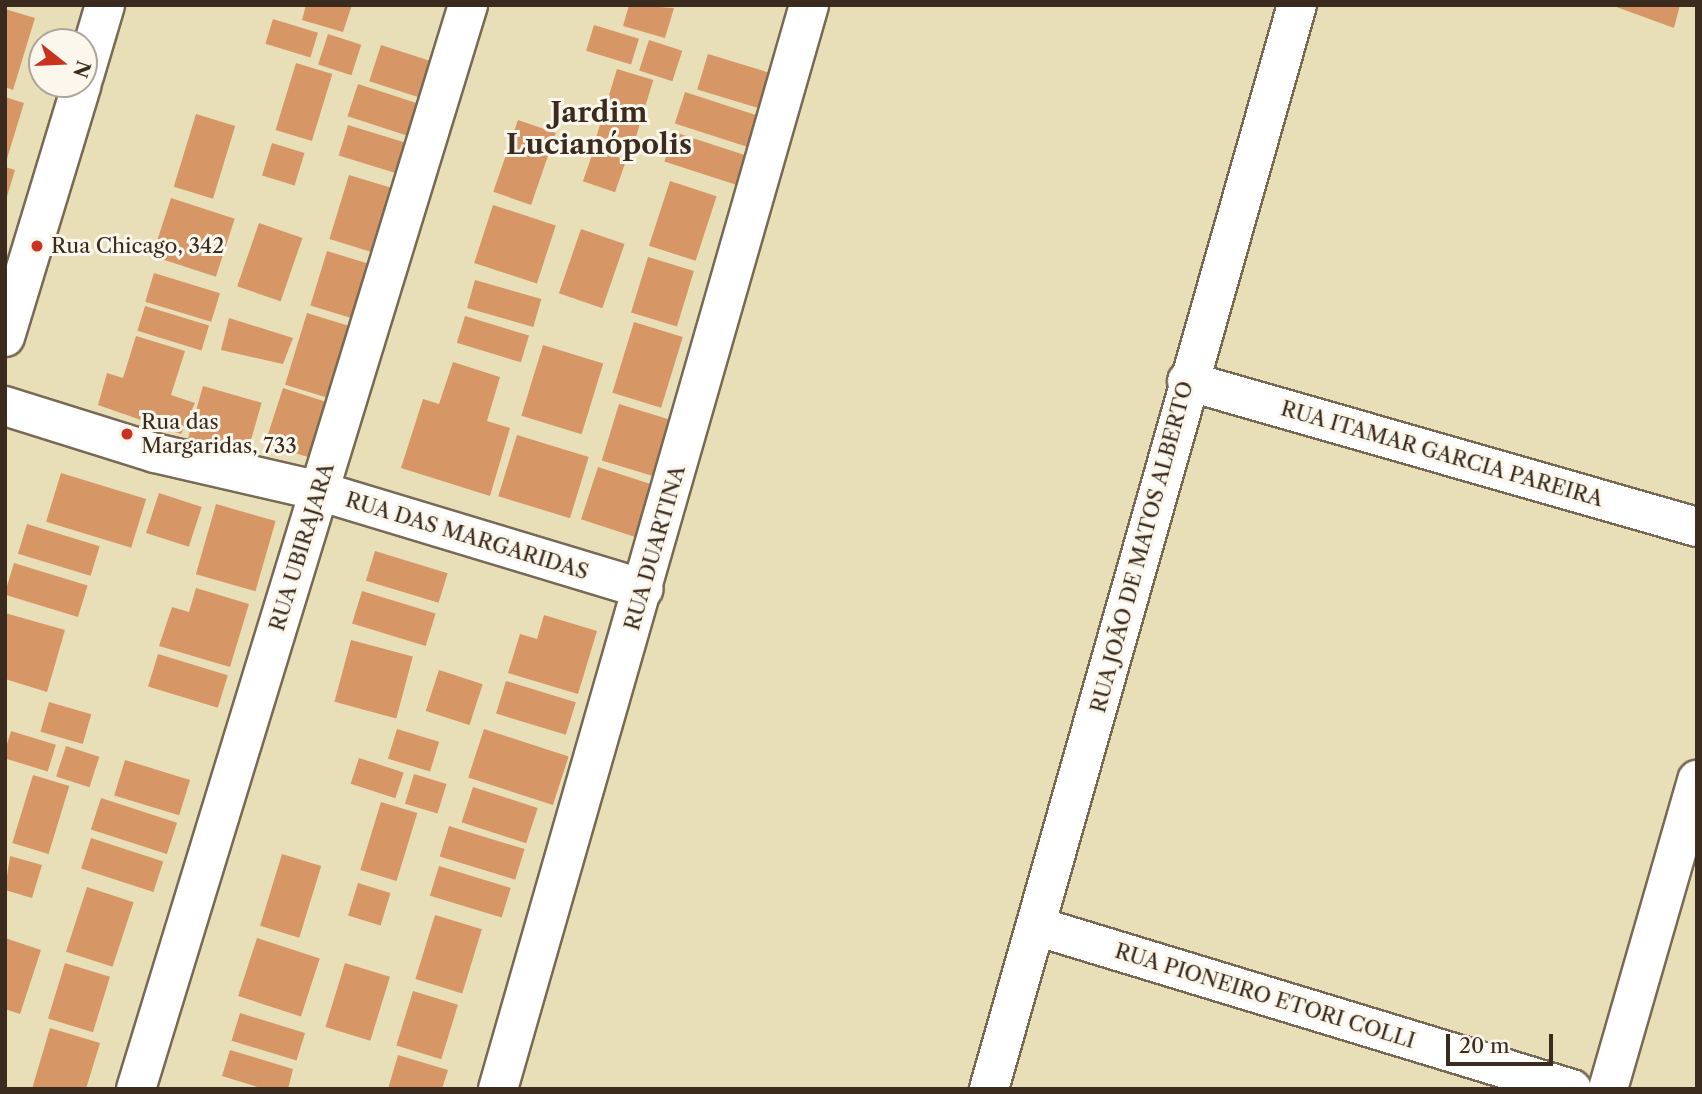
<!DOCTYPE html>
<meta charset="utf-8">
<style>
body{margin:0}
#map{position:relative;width:1702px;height:1094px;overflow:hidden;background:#e8dfb9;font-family:"Libre Caslon Text",serif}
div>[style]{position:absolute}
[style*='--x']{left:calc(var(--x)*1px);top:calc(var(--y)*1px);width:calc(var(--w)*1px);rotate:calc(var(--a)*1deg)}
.building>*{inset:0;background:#d79665;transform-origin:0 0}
.roads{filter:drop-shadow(2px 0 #786954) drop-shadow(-2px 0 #786954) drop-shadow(0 2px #786954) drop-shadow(0 -2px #786954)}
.street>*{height:38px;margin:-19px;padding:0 19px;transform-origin:19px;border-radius:19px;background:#fff}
.dots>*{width:19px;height:19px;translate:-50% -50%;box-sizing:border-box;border:4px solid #fbf7ec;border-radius:50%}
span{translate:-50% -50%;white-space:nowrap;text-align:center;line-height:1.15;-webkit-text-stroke:6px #fbf7ec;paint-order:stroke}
.poi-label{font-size:21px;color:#3b2a1e}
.left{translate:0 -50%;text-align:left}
.street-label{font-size:21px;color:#3b2a1e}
.district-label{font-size:28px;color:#3b2a1e;font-weight:700}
.frame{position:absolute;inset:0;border:7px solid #3b2a1e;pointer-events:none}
.north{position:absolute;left:28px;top:28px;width:70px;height:70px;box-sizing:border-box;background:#fbf7ec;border:2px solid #aea59a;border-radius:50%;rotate:108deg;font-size:19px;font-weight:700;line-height:28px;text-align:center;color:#3b2a1e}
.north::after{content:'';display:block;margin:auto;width:24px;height:32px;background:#c8321e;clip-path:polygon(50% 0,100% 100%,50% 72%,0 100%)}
.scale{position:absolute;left:1446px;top:1034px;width:107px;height:32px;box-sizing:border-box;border:4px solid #3b2a1e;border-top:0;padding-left:9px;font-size:21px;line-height:24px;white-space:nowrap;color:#3b2a1e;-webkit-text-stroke:5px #fbf7ec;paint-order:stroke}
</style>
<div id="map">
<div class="building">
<div style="clip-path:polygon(306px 5px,352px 5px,343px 32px,302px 20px)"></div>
<div style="clip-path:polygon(629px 5px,674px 8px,665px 38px,623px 26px)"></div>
<div style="clip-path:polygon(1611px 5px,1680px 5px,1674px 28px)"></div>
<div style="clip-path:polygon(5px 9px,35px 18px,13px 90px,5px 87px)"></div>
<div style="left:273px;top:19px;width:47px;height:26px;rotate:17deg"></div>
<div style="left:594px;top:25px;width:47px;height:27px;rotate:17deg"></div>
<div style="left:328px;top:34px;width:35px;height:32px;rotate:18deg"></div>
<div style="left:649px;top:40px;width:35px;height:32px;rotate:18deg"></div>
<div style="left:381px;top:45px;width:69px;height:38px;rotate:18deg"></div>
<div style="left:708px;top:54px;width:69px;height:37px;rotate:17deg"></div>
<div style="left:296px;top:63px;width:38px;height:70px;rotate:17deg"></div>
<div style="left:617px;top:69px;width:38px;height:70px;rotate:17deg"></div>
<div style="left:358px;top:84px;width:80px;height:34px;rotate:18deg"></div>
<div style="left:685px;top:92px;width:80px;height:33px;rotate:18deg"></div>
<div style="clip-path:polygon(5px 97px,24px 103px,6px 162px,5px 162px)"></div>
<div style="left:196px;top:114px;width:41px;height:76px;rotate:17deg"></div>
<div style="left:518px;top:120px;width:40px;height:76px;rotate:19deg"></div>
<div style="left:348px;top:125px;width:74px;height:32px;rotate:17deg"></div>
<div style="left:674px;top:132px;width:76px;height:31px;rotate:18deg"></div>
<div style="left:272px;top:143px;width:34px;height:34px;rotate:17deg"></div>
<div style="left:594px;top:149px;width:34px;height:34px;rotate:19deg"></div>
<div style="clip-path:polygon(5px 167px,15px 170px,6px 200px,5px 200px)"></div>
<div style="left:349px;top:175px;width:49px;height:67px;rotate:17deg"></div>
<div style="left:670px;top:181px;width:49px;height:68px;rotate:18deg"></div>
<div style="left:171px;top:198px;width:67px;height:61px;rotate:18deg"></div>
<div style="left:493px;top:205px;width:66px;height:61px;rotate:18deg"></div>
<div style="left:259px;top:223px;width:46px;height:67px;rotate:19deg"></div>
<div style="left:581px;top:229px;width:46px;height:68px;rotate:19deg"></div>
<div style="left:327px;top:251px;width:47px;height:57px;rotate:17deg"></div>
<div style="left:648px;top:257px;width:48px;height:58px;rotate:17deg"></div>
<div style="left:154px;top:273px;width:69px;height:30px;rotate:17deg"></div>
<div style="left:475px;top:280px;width:69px;height:29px;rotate:16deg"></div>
<div style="left:145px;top:306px;width:67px;height:26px;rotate:17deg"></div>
<div style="left:307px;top:313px;width:52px;height:75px;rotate:17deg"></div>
<div style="left:465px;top:316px;width:67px;height:28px;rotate:17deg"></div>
<div style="clip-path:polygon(229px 318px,293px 338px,283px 364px,221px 350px)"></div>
<div style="left:634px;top:322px;width:51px;height:74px;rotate:17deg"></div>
<div style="clip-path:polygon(136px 336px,185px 351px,171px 395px,195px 403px,181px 434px,98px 405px,107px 373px,123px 378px)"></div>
<div style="left:543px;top:345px;width:63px;height:74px;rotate:17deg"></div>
<div style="clip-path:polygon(453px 362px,500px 377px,487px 421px,510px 428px,490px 496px,401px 468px,423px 399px,439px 404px)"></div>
<div style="left:203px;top:386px;width:61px;height:61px;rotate:16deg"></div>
<div style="left:283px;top:388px;width:57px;height:58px;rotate:18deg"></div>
<div style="left:619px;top:404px;width:57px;height:59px;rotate:17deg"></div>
<div style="left:517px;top:435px;width:75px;height:64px;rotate:17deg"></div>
<div style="left:598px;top:467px;width:69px;height:55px;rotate:18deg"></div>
<div style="left:61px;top:473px;width:89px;height:51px;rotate:17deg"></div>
<div style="left:159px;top:493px;width:45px;height:42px;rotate:18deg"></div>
<div style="left:216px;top:504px;width:62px;height:73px;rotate:16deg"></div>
<div style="left:27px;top:524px;width:76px;height:31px;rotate:17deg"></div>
<div style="left:375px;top:551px;width:76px;height:31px;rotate:17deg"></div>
<div style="left:14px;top:563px;width:77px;height:33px;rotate:17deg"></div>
<div style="clip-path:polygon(196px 588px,249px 604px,230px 667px,159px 646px,172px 607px,189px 612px)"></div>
<div style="left:362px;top:591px;width:77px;height:34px;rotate:17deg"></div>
<div style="clip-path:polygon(5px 613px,65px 630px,47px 692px,5px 679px)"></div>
<div style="clip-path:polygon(544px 615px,597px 631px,578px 694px,508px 673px,520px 634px,537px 639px)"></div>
<div style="left:351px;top:640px;width:64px;height:64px;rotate:15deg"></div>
<div style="left:158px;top:654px;width:73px;height:34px;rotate:17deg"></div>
<div style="left:439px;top:670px;width:46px;height:43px;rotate:18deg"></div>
<div style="left:506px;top:681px;width:73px;height:34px;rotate:17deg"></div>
<div style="left:49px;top:702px;width:44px;height:31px;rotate:16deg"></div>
<div style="left:397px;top:729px;width:44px;height:31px;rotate:17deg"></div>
<div style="left:484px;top:729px;width:89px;height:51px;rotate:18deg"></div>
<div style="left:11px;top:731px;width:47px;height:28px;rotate:17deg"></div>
<div style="left:66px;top:746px;width:35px;height:32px;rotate:18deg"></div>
<div style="left:359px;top:758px;width:47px;height:27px;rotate:18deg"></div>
<div style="left:125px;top:760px;width:68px;height:37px;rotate:17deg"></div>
<div style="left:414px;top:774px;width:34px;height:31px;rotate:17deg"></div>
<div style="left:33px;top:775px;width:38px;height:71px;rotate:17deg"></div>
<div style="left:473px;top:787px;width:68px;height:37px;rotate:18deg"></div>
<div style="left:101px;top:798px;width:80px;height:33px;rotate:18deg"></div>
<div style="left:381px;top:802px;width:38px;height:71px;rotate:17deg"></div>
<div style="left:449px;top:826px;width:79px;height:32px;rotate:17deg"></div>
<div style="left:91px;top:838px;width:76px;height:32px;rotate:18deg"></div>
<div style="left:282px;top:854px;width:41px;height:75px;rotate:17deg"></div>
<div style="clip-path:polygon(10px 856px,42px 865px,32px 898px,5px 890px)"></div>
<div style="left:439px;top:866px;width:75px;height:31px;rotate:17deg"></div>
<div style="left:358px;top:883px;width:34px;height:34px;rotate:17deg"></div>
<div style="left:87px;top:887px;width:49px;height:68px;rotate:18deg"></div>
<div style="left:435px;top:915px;width:49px;height:67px;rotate:17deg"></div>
<div style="clip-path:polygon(5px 938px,41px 950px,20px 1014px,5px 1009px)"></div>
<div style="left:257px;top:938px;width:66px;height:61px;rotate:18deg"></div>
<div style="left:65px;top:963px;width:47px;height:58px;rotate:17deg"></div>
<div style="left:345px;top:963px;width:47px;height:67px;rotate:17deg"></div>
<div style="left:413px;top:991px;width:47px;height:57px;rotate:17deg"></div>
<div style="left:240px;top:1013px;width:68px;height:29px;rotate:17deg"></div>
<div style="clip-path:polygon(50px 1028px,100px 1043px,86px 1089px,32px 1089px)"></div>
<div style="clip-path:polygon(230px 1050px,293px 1069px,288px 1089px,264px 1089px,222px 1076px)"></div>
<div style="clip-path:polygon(398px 1055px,448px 1070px,442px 1089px,388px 1089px)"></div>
</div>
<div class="roads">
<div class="street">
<div style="--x:84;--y:76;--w:74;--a:-73.5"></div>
<div style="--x:5;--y:337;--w:264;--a:-73.1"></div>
<div style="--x:1187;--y:381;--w:530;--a:15.98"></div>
<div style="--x:5;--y:406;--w:157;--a:17.4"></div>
<div style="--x:155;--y:453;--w:168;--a:13"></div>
<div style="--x:319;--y:491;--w:339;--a:16.8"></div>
<div style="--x:1039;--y:927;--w:557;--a:16.91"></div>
<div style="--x:136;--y:1089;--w:1134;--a:-72.97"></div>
<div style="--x:498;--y:1089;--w:1128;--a:-73.99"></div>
<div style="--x:989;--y:1089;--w:1127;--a:-74.14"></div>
<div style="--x:1608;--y:1089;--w:322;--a:-73.9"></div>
</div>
</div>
<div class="dots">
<div style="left:37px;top:246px;background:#c8321e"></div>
<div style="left:127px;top:434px;background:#c8321e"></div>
</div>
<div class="poi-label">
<span class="left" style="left:51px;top:246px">Rua Chicago, 342</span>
<span class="left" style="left:141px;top:434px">Rua das<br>Margaridas, 733</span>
</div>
<div class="street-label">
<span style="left:1442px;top:454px;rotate:16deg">RUA ITAMAR GARCIA PAREIRA</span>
<span style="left:467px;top:536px;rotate:17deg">RUA DAS MARGARIDAS</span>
<span style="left:302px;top:547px;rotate:-73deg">RUA UBIRAJARA</span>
<span style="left:1142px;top:547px;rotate:-75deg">RUA JOÃO DE MATOS ALBERTO</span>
<span style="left:655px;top:548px;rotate:-74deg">RUA DUARTINA</span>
<span style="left:1265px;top:996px;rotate:17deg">RUA PIONEIRO ETORI COLLI</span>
</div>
<div class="district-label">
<span style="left:599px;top:128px">Jardim<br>Lucianópolis</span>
</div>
<div class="frame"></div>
<div class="north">N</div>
<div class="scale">20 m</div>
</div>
